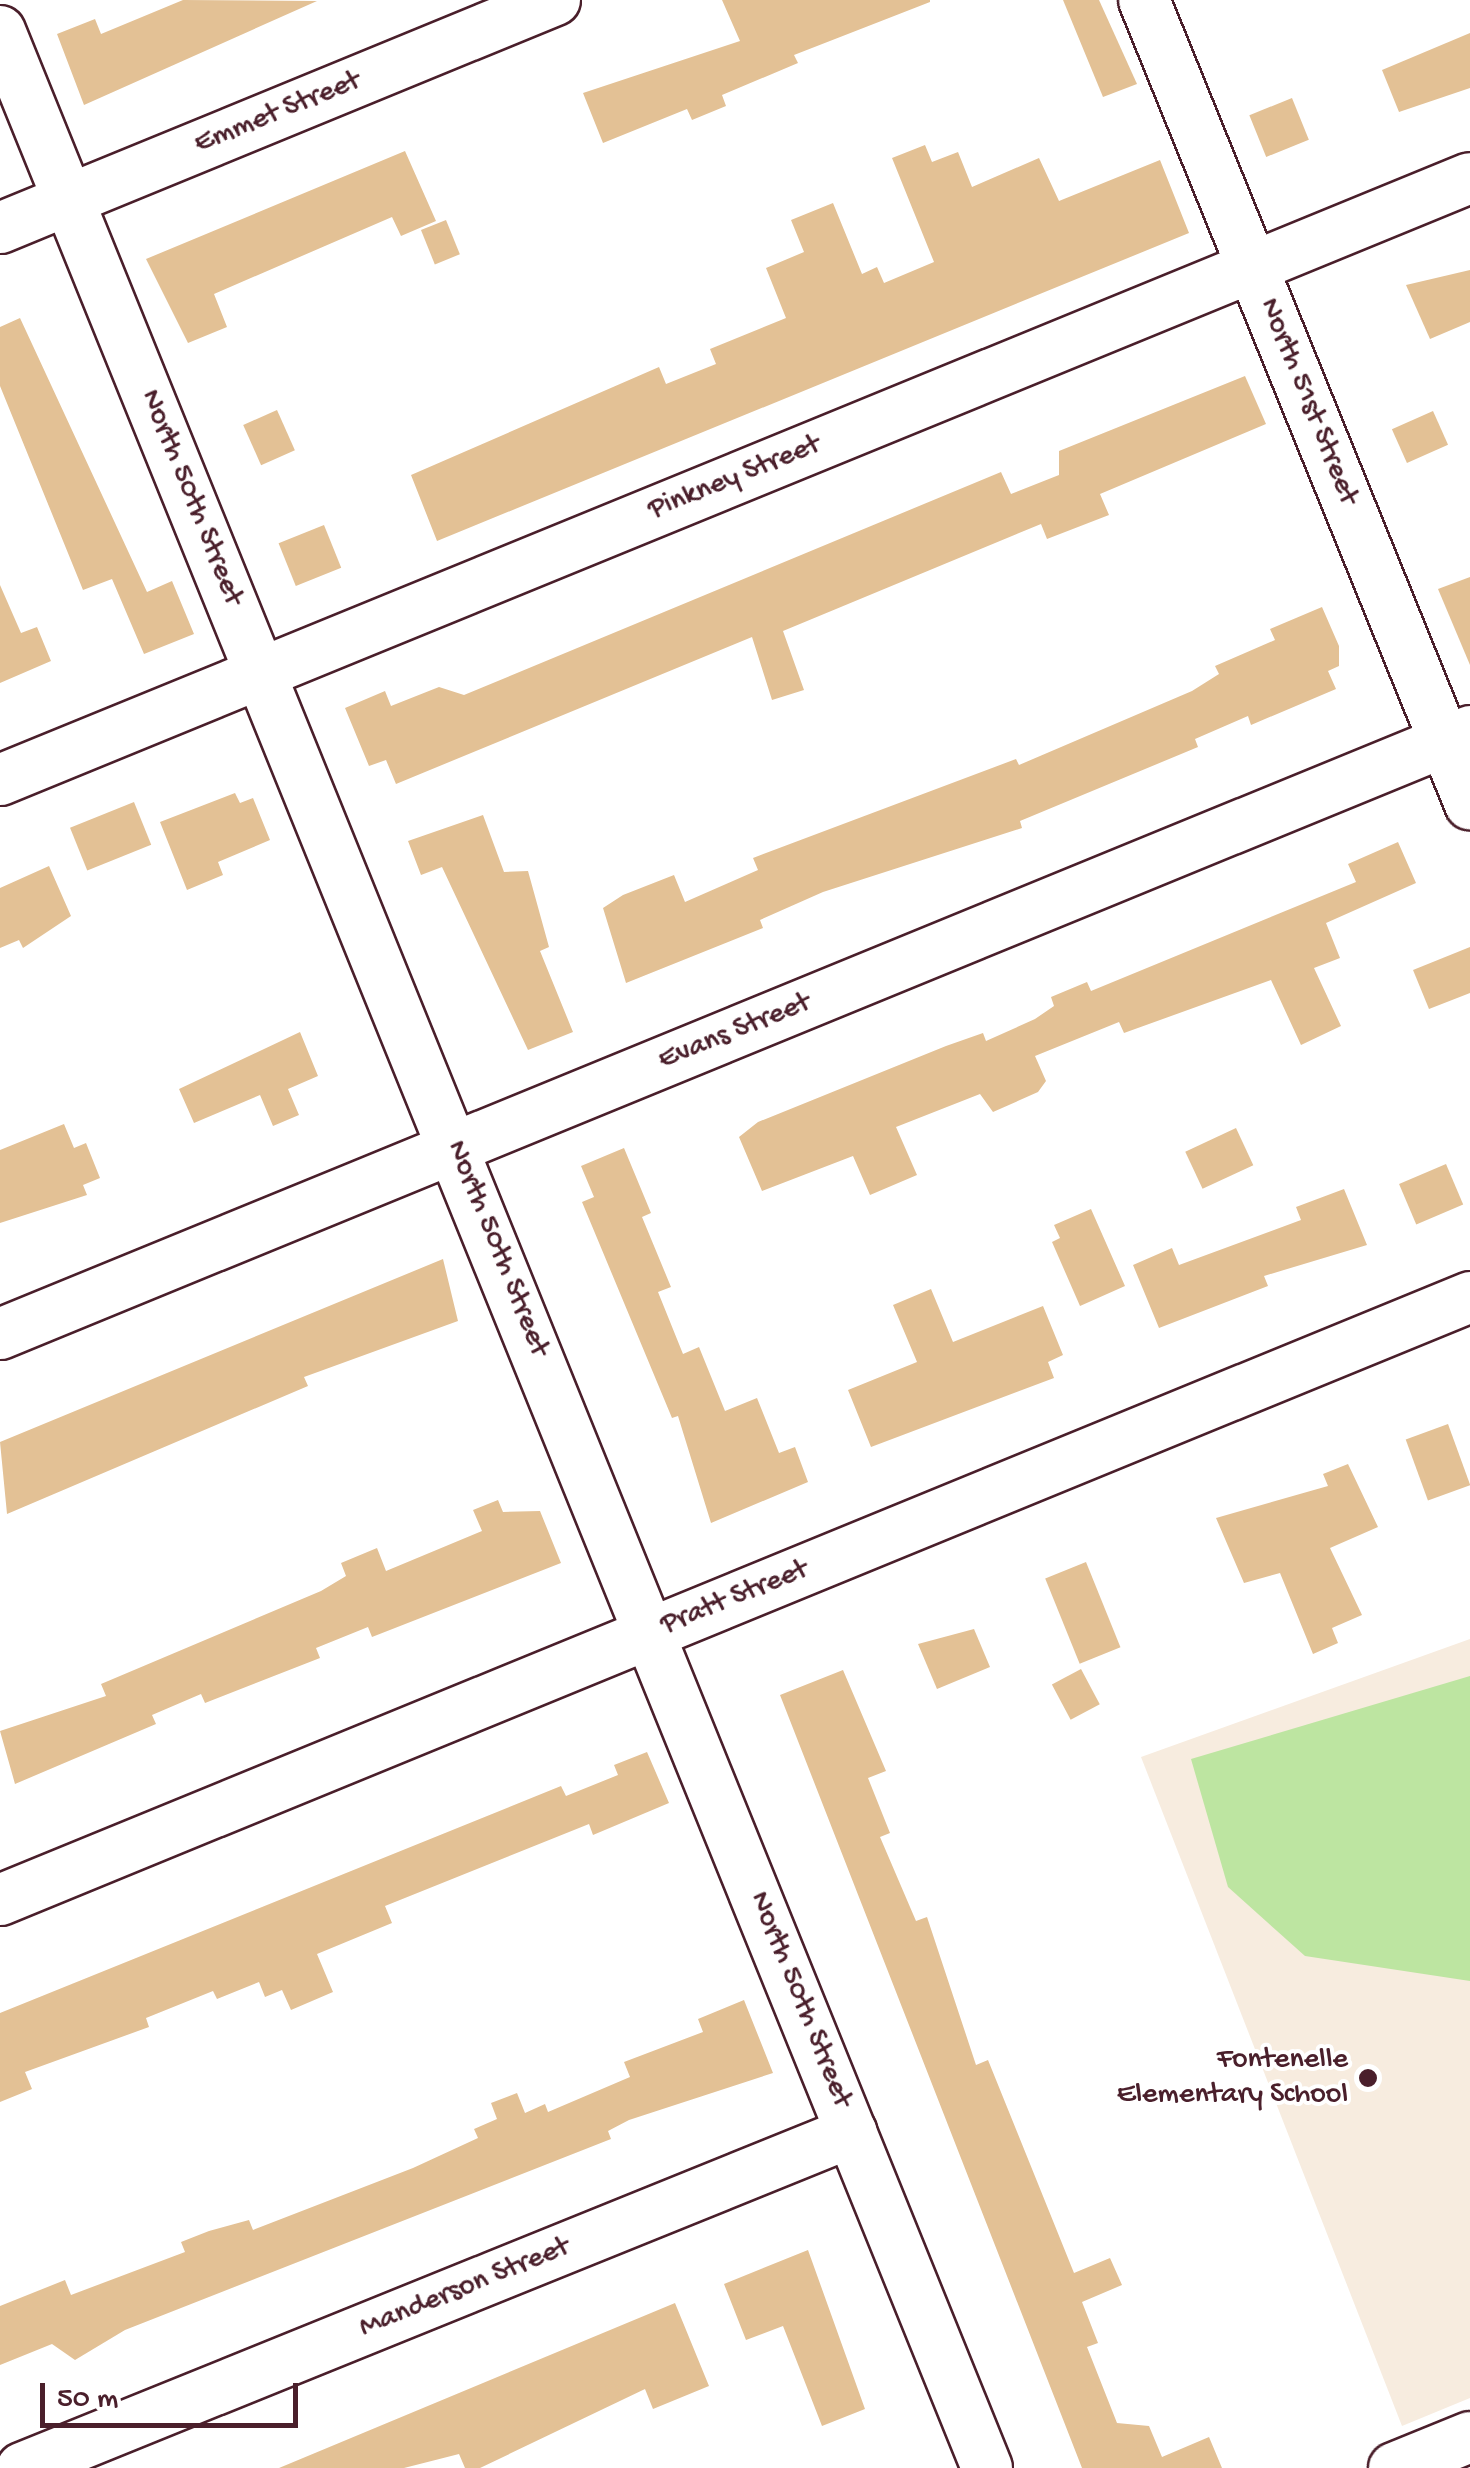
<!DOCTYPE html>
<style>
body{margin:0}
#map{position:relative;width:1470px;height:2468px;overflow:hidden;background:#fff;font-family:"Gochi Hand",sans-serif}
div>[style]{position:absolute}
[style*='--x']{left:calc(var(--x)*1px);top:calc(var(--y)*1px);width:calc(var(--w)*1px);rotate:calc(var(--a)*1deg)}
.built>*{inset:0;background:#f7ecdf}
.green>*{inset:0;background:#bde5a1}
.building>*{inset:0;background:#e3c195;transform-origin:0 0}
.roads{filter:drop-shadow(2px 0 #4a1f2b) drop-shadow(-2px 0 #4a1f2b) drop-shadow(0 2px #4a1f2b) drop-shadow(0 -2px #4a1f2b)}
.minor>*{height:50px;margin:-25px;padding:0 25px;transform-origin:25px;border-radius:25px;background:#fff}
.dots>*{width:28px;height:28px;translate:-50% -50%;box-sizing:border-box;border:5px solid #fff;border-radius:50%}
span{translate:-50% -50%;white-space:nowrap;text-align:center;line-height:1.15;-webkit-text-stroke:8px #fff;paint-order:stroke}
.street-label{font-size:30px;color:#4a1f2b}
.poi-label{font-size:30px;color:#4a1f2b}
.right{translate:-100% -50%;text-align:right}
.scale{position:absolute;left:40px;top:2383px;width:258px;height:45px;box-sizing:border-box;border:5px solid #4a1f2b;border-top:0;padding-left:12px;font-size:30px;line-height:35px;white-space:nowrap;color:#4a1f2b;-webkit-text-stroke:8px #fff;paint-order:stroke}
</style>
<div id="map">
<div class="built">
<div style="clip-path:polygon(1470px 1639px,1470px 2398px,1402px 2426px,1141px 1757px)"></div>
</div>
<div class="green">
<div style="clip-path:polygon(1470px 1676px,1470px 1981px,1305px 1956px,1228px 1887px,1191px 1759px)"></div>
</div>
<div class="building">
<div style="clip-path:polygon(183px 0,317px 1px,84px 105px,57px 34px,95px 19px,101px 34px)"></div>
<div style="clip-path:polygon(722px 0,930px 0,930px 2px,794px 55px,798px 63px,722px 95px,726px 106px,692px 120px,687px 109px,603px 143px,583px 93px,740px 41px)"></div>
<div style="clip-path:polygon(1063px 0,1099px 0,1137px 84px,1103px 97px)"></div>
<div style="clip-path:polygon(1470px 33px,1470px 88px,1399px 112px,1382px 70px)"></div>
<div style="left:1292px;top:98px;width:45px;height:46px;rotate:68deg"></div>
<div style="clip-path:polygon(925px 145px,932px 162px,958px 152px,972px 187px,1039px 158px,1059px 201px,1160px 160px,1189px 233px,437px 541px,411px 475px,659px 367px,666px 384px,716px 364px,710px 349px,786px 318px,766px 268px,804px 252px,791px 220px,833px 203px,862px 274px,877px 267px,884px 283px,934px 262px,892px 158px)"></div>
<div style="clip-path:polygon(405px 151px,436px 221px,401px 236px,392px 217px,214px 294px,227px 327px,188px 343px,146px 259px)"></div>
<div style="left:446px;top:220px;width:37px;height:27px;rotate:68deg"></div>
<div style="clip-path:polygon(1470px 270px,1470px 322px,1430px 339px,1406px 285px)"></div>
<div style="clip-path:polygon(20px 318px,147px 592px,172px 581px,194px 634px,144px 654px,112px 579px,83px 590px,0 386px,0 327px)"></div>
<div style="clip-path:polygon(1245px 376px,1266px 424px,1100px 494px,1109px 515px,1047px 539px,1041px 524px,783px 631px,804px 690px,772px 700px,752px 637px,396px 784px,386px 760px,369px 766px,345px 708px,385px 691px,391px 706px,439px 687px,464px 695px,1001px 472px,1011px 494px,1059px 475px,1059px 451px)"></div>
<div style="left:277px;top:410px;width:44px;height:37px;rotate:66deg"></div>
<div style="left:1433px;top:411px;width:37px;height:45px;rotate:66deg"></div>
<div style="left:324px;top:525px;width:46px;height:49px;rotate:68deg"></div>
<div style="clip-path:polygon(1470px 577px,1470px 665px,1438px 589px)"></div>
<div style="clip-path:polygon(0 585px,21px 633px,37px 627px,51px 661px,0 683px)"></div>
<div style="clip-path:polygon(1322px 607px,1339px 646px,1339px 666px,1328px 671px,1336px 689px,1251px 725px,1248px 716px,1195px 739px,1198px 747px,1020px 821px,1022px 828px,823px 892px,760px 920px,763px 928px,626px 983px,603px 908px,623px 895px,674px 875px,685px 902px,758px 870px,753px 858px,1016px 759px,1019px 765px,1192px 691px,1219px 674px,1215px 666px,1275px 640px,1270px 629px)"></div>
<div style="clip-path:polygon(235px 793px,240px 803px,253px 798px,270px 840px,218px 862px,223px 875px,187px 890px,160px 822px)"></div>
<div style="left:134px;top:802px;width:46px;height:69px;rotate:68deg"></div>
<div style="clip-path:polygon(483px 815px,504px 872px,528px 871px,549px 947px,540px 951px,573px 1032px,528px 1050px,442px 867px,421px 875px,408px 841px)"></div>
<div style="clip-path:polygon(1398px 842px,1416px 883px,1326px 923px,1340px 958px,1314px 968px,1341px 1026px,1301px 1045px,1271px 980px,1124px 1033px,1119px 1022px,1035px 1056px,1046px 1081px,1038px 1092px,993px 1112px,980px 1094px,896px 1127px,917px 1175px,870px 1195px,853px 1156px,762px 1191px,739px 1137px,758px 1122px,946px 1046px,983px 1033px,986px 1041px,1035px 1019px,1054px 1006px,1051px 997px,1087px 982px,1091px 991px,1356px 882px,1348px 864px)"></div>
<div style="clip-path:polygon(49px 866px,71px 916px,23px 948px,19px 940px,0 948px,0 888px)"></div>
<div style="clip-path:polygon(1470px 947px,1470px 993px,1429px 1009px,1413px 970px)"></div>
<div style="clip-path:polygon(300px 1032px,318px 1076px,288px 1089px,299px 1115px,273px 1126px,260px 1095px,194px 1123px,179px 1089px)"></div>
<div style="clip-path:polygon(64px 1124px,74px 1148px,86px 1143px,100px 1178px,83px 1185px,87px 1195px,0 1223px,0 1150px)"></div>
<div style="left:1236px;top:1128px;width:41px;height:56px;rotate:65deg"></div>
<div style="clip-path:polygon(624px 1148px,651px 1213px,642px 1217px,671px 1287px,658px 1292px,683px 1354px,699px 1347px,725px 1411px,757px 1398px,779px 1453px,795px 1447px,808px 1482px,711px 1523px,678px 1416px,672px 1418px,582px 1202px,594px 1197px,581px 1166px)"></div>
<div style="left:1446px;top:1164px;width:44px;height:51px;rotate:67deg"></div>
<div style="clip-path:polygon(1344px 1189px,1367px 1245px,1264px 1276px,1268px 1286px,1159px 1328px,1133px 1265px,1172px 1248px,1179px 1265px,1301px 1220px,1296px 1207px)"></div>
<div style="clip-path:polygon(1091px 1209px,1125px 1286px,1080px 1306px,1052px 1242px,1060px 1238px,1054px 1225px)"></div>
<div style="clip-path:polygon(443px 1259px,458px 1321px,304px 1377px,308px 1386px,7px 1514px,0 1442px)"></div>
<div style="clip-path:polygon(931px 1289px,953px 1342px,1043px 1306px,1063px 1355px,1048px 1362px,1054px 1378px,871px 1447px,848px 1390px,917px 1362px,893px 1305px)"></div>
<div style="left:1448px;top:1424px;width:65px;height:45px;rotate:70deg"></div>
<div style="clip-path:polygon(1348px 1464px,1378px 1527px,1330px 1548px,1362px 1615px,1332px 1628px,1338px 1643px,1313px 1654px,1280px 1573px,1244px 1583px,1216px 1518px,1328px 1486px,1323px 1474px)"></div>
<div style="clip-path:polygon(498px 1500px,503px 1512px,540px 1511px,561px 1563px,372px 1637px,368px 1627px,316px 1648px,320px 1658px,205px 1703px,201px 1694px,152px 1715px,156px 1724px,15px 1784px,0 1731px,106px 1696px,101px 1684px,321px 1591px,346px 1576px,341px 1563px,377px 1548px,386px 1571px,482px 1531px,473px 1510px)"></div>
<div style="left:1086px;top:1562px;width:92px;height:44px;rotate:68deg"></div>
<div style="clip-path:polygon(974px 1629px,990px 1667px,937px 1689px,918px 1644px)"></div>
<div style="left:1081px;top:1669px;width:40px;height:33px;rotate:62deg"></div>
<div style="clip-path:polygon(843px 1670px,886px 1771px,868px 1778px,890px 1833px,880px 1837px,916px 1921px,927px 1917px,976px 2065px,988px 2060px,1074px 2273px,1110px 2258px,1122px 2285px,1082px 2302px,1098px 2343px,1087px 2347px,1117px 2423px,1149px 2426px,1162px 2457px,1209px 2437px,1222px 2468px,1082px 2468px,780px 1695px)"></div>
<div style="clip-path:polygon(647px 1752px,669px 1803px,593px 1835px,589px 1824px,385px 1906px,392px 1923px,317px 1954px,333px 1992px,291px 2010px,282px 1990px,265px 1997px,259px 1982px,217px 1999px,213px 1991px,146px 2018px,149px 2027px,25px 2072px,32px 2089px,0 2102px,0 2013px,561px 1786px,566px 1796px,618px 1775px,614px 1765px)"></div>
<div style="clip-path:polygon(744px 2000px,773px 2073px,629px 2120px,608px 2131px,611px 2139px,125px 2330px,75px 2360px,52px 2344px,0 2365px,0 2306px,65px 2280px,71px 2295px,185px 2252px,181px 2242px,209px 2231px,249px 2220px,253px 2230px,413px 2168px,478px 2138px,474px 2129px,497px 2119px,491px 2103px,517px 2093px,525px 2113px,545px 2104px,548px 2112px,630px 2077px,624px 2062px,703px 2032px,698px 2019px)"></div>
<div style="clip-path:polygon(808px 2250px,865px 2409px,822px 2426px,783px 2326px,746px 2340px,724px 2284px)"></div>
<div style="clip-path:polygon(675px 2303px,709px 2386px,653px 2409px,645px 2389px,480px 2468px,465px 2468px,459px 2454px,404px 2468px,279px 2468px)"></div>
</div>
<div class="roads">
<div class="minor">
<div style="--x:1144;--y:0;--w:868;--a:67.93"></div>
<div style="--x:0;--y:31;--w:2629;--a:67.95"></div>
<div style="--x:0;--y:228;--w:600;--a:-22.33"></div>
<div style="--x:0;--y:780;--w:1588;--a:-22.27"></div>
<div style="--x:0;--y:1334;--w:1589;--a:-22.3"></div>
<div style="--x:0;--y:1900;--w:1589;--a:-22.3"></div>
<div style="--x:22;--y:2468;--w:895;--a:-22.04"></div>
<div style="--x:1394;--y:2468;--w:82;--a:-22.2"></div>
</div>
</div>
<div class="dots">
<div style="left:1368px;top:2078px;background:#4a1f2b"></div>
</div>
<div class="street-label">
<span style="left:278px;top:114px;rotate:-22deg">Emmet Street</span>
<span style="left:1307px;top:402px;rotate:68deg">North 51st Street</span>
<span style="left:735px;top:479px;rotate:-22deg">Pinkney Street</span>
<span style="left:190px;top:498px;rotate:68deg">North 50th Street</span>
<span style="left:735px;top:1033px;rotate:-22deg">Evans Street</span>
<span style="left:496px;top:1249px;rotate:68deg">North 50th Street</span>
<span style="left:735px;top:1599px;rotate:-22deg">Pratt Street</span>
<span style="left:799px;top:2000px;rotate:68deg">North 50th Street</span>
<span style="left:465px;top:2289px;rotate:-22deg">Manderson Street</span>
</div>
<div class="poi-label">
<span class="right" style="left:1348px;top:2078px">Fontenelle<br>Elementary School</span>
</div>
<div class="scale">50 m</div>
</div>
